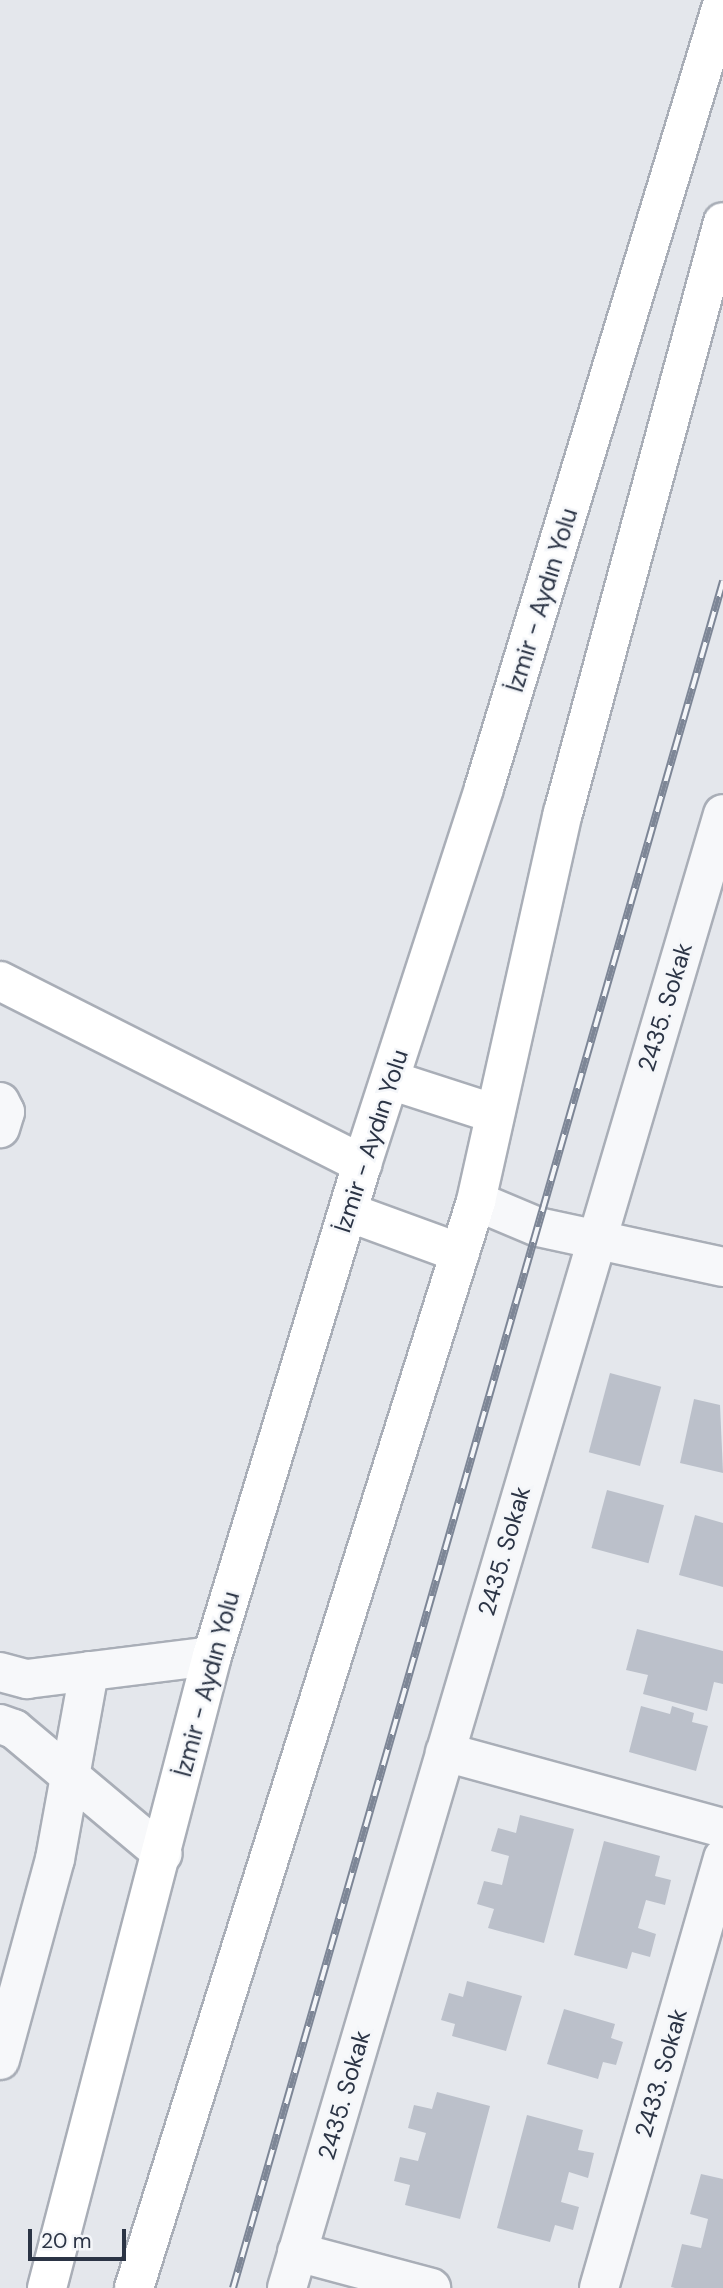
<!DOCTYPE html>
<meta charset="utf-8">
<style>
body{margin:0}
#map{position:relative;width:723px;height:2288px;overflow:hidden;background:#e4e7ec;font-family:"DM Sans",sans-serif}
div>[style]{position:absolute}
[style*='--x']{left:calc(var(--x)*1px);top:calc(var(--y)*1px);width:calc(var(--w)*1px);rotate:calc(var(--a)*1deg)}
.building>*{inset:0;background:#bbc0ca;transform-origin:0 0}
.roads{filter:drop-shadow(2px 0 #a9aeb7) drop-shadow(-2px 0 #a9aeb7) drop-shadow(0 2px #a9aeb7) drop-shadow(0 -2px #a9aeb7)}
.minor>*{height:38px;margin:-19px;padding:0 19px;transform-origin:19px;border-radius:19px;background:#f7f8fa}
.major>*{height:38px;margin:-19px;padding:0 19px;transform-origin:19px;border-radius:19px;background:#fff}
.highway>*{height:38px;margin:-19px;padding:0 19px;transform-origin:19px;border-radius:19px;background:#fff}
.rail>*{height:8px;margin-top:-4px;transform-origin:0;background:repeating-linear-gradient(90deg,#f4f6f9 0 16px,#7d8696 0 32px);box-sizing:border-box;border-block:2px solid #7d8696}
span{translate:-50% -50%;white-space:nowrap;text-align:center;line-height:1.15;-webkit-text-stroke:5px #f4f6f9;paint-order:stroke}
.street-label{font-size:24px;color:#2b3445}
.scale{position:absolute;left:28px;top:2229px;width:98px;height:32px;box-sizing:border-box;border:4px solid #2b3445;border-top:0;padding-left:9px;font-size:21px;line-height:24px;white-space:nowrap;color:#2b3445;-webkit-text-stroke:5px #f4f6f9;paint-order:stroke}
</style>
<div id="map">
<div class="building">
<div style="left:610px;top:1373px;width:53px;height:82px;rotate:15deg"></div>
<div style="clip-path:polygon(694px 1399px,720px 1405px,723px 1473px,680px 1463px)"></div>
<div style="left:607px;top:1490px;width:59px;height:60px;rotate:15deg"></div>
<div style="clip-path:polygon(695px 1515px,723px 1523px,723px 1587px,679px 1575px)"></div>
<div style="clip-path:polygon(637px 1629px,723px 1651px,723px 1684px,714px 1682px,707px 1711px,643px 1694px,648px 1675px,626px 1670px)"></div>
<div style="clip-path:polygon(641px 1706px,670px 1714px,672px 1706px,694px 1713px,692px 1722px,708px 1726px,696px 1771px,629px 1752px)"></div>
<div style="clip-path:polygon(520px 1815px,574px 1829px,544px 1943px,488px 1928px,494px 1909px,477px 1904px,484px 1881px,502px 1885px,509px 1856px,491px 1851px,498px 1828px,516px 1833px)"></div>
<div style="clip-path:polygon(604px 1841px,660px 1856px,655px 1876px,671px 1880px,665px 1905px,646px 1900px,638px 1928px,656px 1934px,650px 1957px,632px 1952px,627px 1969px,574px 1955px)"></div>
<div style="clip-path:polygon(467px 1981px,522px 1996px,506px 2051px,452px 2036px,455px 2024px,441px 2020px,449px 1993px,463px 1997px)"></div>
<div style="clip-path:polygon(564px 2009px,615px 2024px,611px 2038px,623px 2042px,616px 2065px,603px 2062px,598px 2079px,547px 2064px)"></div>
<div style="clip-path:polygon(437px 2092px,490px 2106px,460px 2219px,405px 2205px,410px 2185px,394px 2181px,400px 2157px,418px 2161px,426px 2133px,408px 2128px,414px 2105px,432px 2109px)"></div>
<div style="clip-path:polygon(527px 2115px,583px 2130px,578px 2150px,594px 2153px,588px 2178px,569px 2172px,561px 2202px,579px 2207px,573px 2230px,555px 2225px,550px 2242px,497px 2228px)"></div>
<div style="clip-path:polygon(701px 2174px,723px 2179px,723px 2288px,675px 2288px,671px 2287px,682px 2244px,701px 2248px,708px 2219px,690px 2214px)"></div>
</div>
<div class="roads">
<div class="minor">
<div style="--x:0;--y:1102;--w:11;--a:63"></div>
<div style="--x:5;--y:1112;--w:17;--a:107"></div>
<div style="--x:476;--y:1201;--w:67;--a:22.8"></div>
<div style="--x:538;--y:1227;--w:189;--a:12.2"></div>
<div style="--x:0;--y:1672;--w:28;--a:15"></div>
<div style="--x:27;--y:1679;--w:186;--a:-7.1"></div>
<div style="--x:0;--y:1724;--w:15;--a:20"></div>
<div style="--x:14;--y:1729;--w:194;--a:40"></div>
<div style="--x:445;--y:1752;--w:288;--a:15.3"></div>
<div style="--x:0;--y:2060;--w:208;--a:-74.7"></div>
<div style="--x:55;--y:1859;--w:191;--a:-79.7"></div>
<div style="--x:297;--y:2252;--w:139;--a:15"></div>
<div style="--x:287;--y:2288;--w:1537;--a:-73.52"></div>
<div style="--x:599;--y:2288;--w:448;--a:-73.9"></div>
</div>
<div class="major">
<div style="--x:0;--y:981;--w:406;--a:26.8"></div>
</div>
<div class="highway">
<div style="--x:390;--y:1080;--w:110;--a:17.9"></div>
<div style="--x:348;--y:1212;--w:119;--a:20.1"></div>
<div style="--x:47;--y:2288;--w:653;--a:-75.37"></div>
<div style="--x:212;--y:1656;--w:514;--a:-73.04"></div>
<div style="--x:362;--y:1164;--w:395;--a:-72"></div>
<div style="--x:484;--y:788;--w:822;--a:-73.09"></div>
<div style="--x:134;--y:2288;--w:1140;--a:-72.53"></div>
<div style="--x:476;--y:1201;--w:398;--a:-77.4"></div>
<div style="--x:563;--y:813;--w:612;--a:-74.85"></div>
</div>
</div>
<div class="rail">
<div style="--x:233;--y:2288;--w:1776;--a:-73.98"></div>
</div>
<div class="street-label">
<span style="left:542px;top:600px;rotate:-73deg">İzmir - Aydın Yolu</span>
<span style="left:665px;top:1007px;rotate:-73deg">2435. Sokak</span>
<span style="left:371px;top:1141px;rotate:-72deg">İzmir - Aydın Yolu</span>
<span style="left:504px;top:1551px;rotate:-74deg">2435. Sokak</span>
<span style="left:207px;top:1684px;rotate:-75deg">İzmir - Aydın Yolu</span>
<span style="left:661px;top:2073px;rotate:-74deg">2433. Sokak</span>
<span style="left:344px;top:2095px;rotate:-74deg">2435. Sokak</span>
</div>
<div class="scale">20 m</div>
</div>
